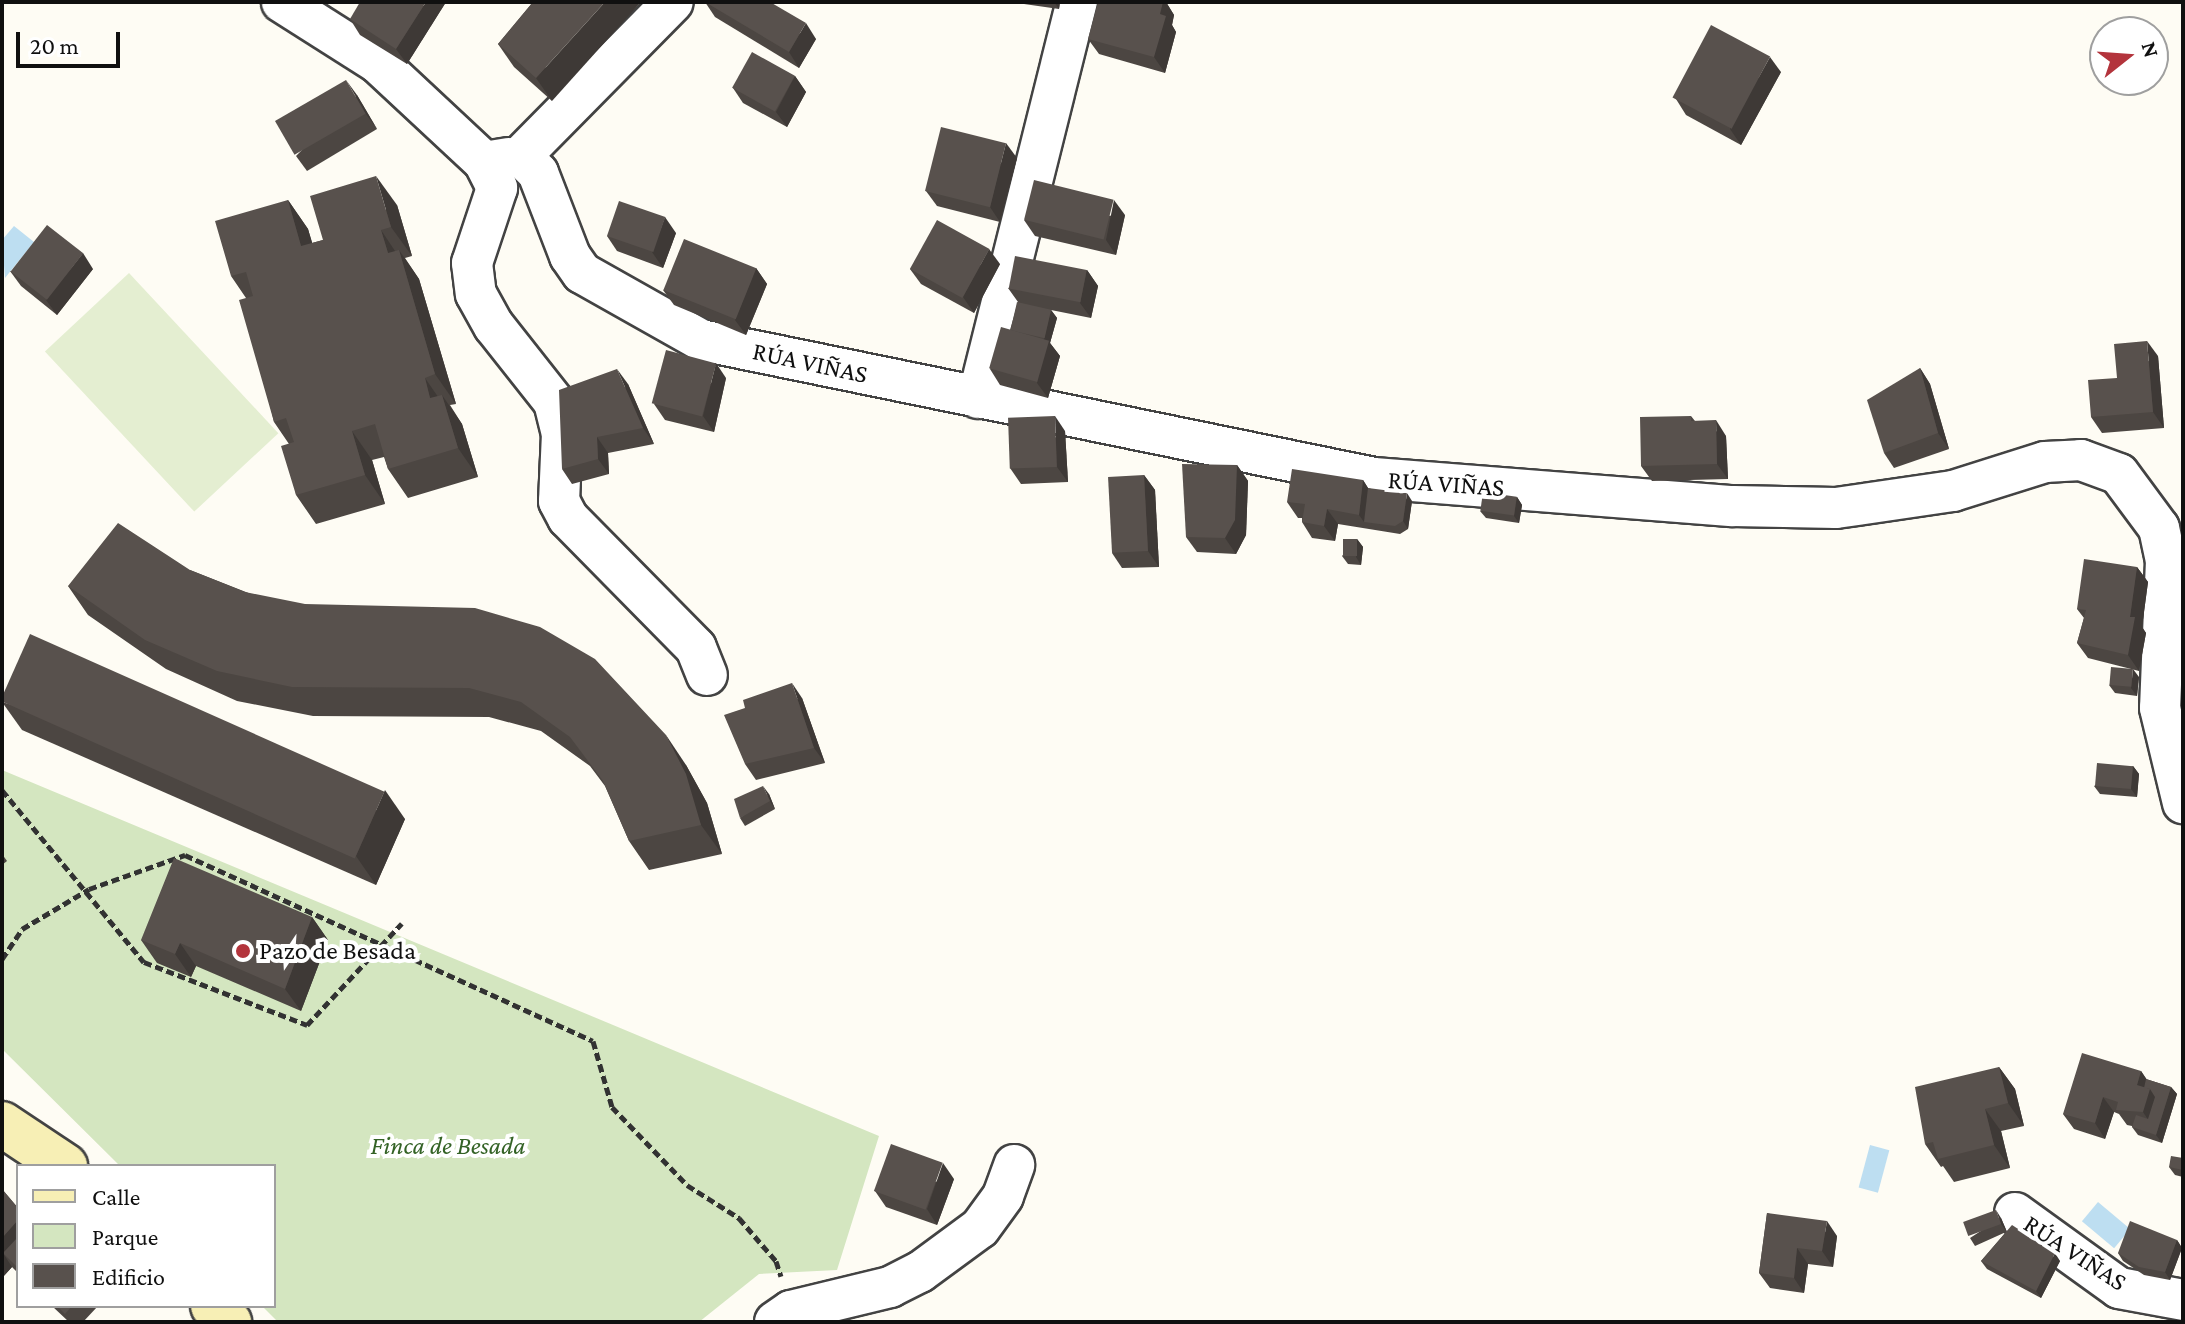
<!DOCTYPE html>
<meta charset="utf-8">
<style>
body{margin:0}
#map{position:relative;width:2185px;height:1324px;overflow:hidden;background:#fefcf4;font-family:"Crimson Pro",serif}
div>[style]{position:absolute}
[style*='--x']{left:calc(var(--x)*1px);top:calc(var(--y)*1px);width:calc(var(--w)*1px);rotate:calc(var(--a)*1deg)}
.green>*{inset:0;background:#d4e6c0}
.pitch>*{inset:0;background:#e4eed1;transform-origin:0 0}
.water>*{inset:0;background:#bddef1;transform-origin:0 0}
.path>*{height:5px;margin-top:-2.5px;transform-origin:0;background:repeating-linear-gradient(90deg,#323232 0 8px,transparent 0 12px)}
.roads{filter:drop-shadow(2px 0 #434343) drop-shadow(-2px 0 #434343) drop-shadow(0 2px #434343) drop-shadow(0 -2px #434343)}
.minor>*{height:40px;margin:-20px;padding:0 20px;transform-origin:20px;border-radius:20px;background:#fff}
.secondary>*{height:44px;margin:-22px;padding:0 22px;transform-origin:22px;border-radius:22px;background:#f7efb5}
.wall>*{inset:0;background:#4c4642}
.shaded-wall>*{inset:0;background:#3e3936}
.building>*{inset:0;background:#58514d;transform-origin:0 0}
.dots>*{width:22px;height:22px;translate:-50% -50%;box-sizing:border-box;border:4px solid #fff;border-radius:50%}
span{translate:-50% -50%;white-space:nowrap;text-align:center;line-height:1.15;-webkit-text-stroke:8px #fff;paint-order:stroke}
.street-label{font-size:26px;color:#101010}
.poi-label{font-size:26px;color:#101010}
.left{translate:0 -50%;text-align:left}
.park-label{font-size:26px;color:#336225;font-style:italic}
.frame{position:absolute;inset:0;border:4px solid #101010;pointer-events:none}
.legend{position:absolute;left:16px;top:1164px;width:260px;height:144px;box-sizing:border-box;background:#fff;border:2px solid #9f9f9f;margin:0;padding:10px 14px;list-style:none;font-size:24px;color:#101010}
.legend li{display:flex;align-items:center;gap:16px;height:40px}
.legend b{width:40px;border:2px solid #9f9f9f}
.north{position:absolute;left:2089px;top:16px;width:80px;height:80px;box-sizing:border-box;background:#fff;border:2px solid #9f9f9f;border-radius:50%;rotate:73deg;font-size:22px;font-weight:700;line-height:32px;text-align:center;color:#101010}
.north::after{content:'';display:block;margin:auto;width:28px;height:36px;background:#b3343c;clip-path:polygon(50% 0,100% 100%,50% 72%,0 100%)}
.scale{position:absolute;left:16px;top:32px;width:104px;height:36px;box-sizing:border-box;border:4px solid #101010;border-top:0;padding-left:10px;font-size:24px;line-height:28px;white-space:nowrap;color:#101010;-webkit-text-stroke:6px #fff;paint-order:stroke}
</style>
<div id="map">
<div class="green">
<div style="clip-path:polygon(2px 770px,879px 1136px,837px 1270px,759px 1274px,699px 1322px,278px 1322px,262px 1306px,274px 1306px,274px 1166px,120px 1166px,2px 1049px)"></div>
</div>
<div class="pitch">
<div style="left:129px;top:273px;width:219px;height:115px;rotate:47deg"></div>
</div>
<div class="water">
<div style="clip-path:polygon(14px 226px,34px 242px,5px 278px,2px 240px)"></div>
<div style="left:1870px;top:1145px;width:20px;height:44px;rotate:15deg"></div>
<div style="left:2098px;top:1202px;width:42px;height:25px;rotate:40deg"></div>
</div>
<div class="path">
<div style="--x:2;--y:790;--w:223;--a:50.5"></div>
<div style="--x:144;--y:962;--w:175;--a:21.1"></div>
<div style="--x:307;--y:1025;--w:139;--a:-47"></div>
<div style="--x:2;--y:959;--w:36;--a:-56"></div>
<div style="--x:22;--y:929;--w:78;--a:-30.8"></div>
<div style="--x:89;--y:889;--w:102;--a:-19.5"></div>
<div style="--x:185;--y:855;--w:448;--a:24.5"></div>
<div style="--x:593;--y:1041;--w:69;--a:73.9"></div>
<div style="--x:612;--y:1107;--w:108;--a:46.1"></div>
<div style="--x:687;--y:1185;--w:62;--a:32.4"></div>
<div style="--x:739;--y:1218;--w:57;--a:49.3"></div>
<div style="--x:776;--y:1261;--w:16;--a:72"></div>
</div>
<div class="roads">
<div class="minor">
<div style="--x:282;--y:2;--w:114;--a:32.4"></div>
<div style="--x:378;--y:63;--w:145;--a:43"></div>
<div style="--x:484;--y:162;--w:25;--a:-9"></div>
<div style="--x:521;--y:156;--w:24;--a:45"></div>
<div style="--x:538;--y:173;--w:89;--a:68.9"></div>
<div style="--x:570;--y:256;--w:21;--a:55"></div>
<div style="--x:582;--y:273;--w:137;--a:29.4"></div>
<div style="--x:701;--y:340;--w:687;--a:11.59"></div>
<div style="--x:1374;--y:478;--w:360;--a:4.5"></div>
<div style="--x:1733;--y:506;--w:103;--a:1.1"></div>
<div style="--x:1836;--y:508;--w:118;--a:-8.3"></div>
<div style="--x:1953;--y:491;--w:96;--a:-17.5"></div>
<div style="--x:2045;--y:462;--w:36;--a:-3"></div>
<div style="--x:2081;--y:460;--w:40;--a:20.2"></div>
<div style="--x:2119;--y:474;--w:67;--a:53.5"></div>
<div style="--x:2159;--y:528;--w:33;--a:78"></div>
<div style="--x:2166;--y:560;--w:148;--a:92.3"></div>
<div style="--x:2160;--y:708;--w:98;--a:76.4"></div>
<div style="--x:521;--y:156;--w:216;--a:-45.4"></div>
<div style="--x:484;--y:162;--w:29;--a:63"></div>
<div style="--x:497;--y:188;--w:79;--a:108.4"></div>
<div style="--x:472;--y:263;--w:31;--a:83"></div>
<div style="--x:476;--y:294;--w:37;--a:61"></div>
<div style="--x:494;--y:326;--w:97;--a:51.7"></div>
<div style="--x:554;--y:402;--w:32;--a:76"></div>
<div style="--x:562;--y:433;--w:68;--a:92.5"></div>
<div style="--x:559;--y:501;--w:19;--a:62"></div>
<div style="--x:568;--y:518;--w:182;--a:45.4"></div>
<div style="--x:696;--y:648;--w:29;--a:68"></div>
<div style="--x:978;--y:398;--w:408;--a:-76"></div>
<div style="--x:2015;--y:1213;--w:128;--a:35.8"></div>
<div style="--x:2119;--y:1288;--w:65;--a:10.6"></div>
<div style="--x:775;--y:1322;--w:19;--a:-35"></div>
<div style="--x:791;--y:1311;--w:102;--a:-13.6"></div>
<div style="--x:890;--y:1287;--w:34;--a:-27"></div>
<div style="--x:920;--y:1272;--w:74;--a:-36.3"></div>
<div style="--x:980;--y:1228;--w:39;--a:-54"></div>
<div style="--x:1003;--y:1196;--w:33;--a:-70"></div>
</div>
<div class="secondary">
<div style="--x:2;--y:1124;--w:76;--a:33.7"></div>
<div style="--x:213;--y:1306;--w:23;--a:45"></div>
</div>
</div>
<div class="wall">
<div style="clip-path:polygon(446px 2px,407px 64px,360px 35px,350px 19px)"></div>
<div style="clip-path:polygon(533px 2px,552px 101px,514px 67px,498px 44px)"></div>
<div style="clip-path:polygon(705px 2px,816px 39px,799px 68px,715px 17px)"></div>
<div style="clip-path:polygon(1010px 2px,1060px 2px,1059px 9px)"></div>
<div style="clip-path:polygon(1166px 2px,1174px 15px,1172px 25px,1176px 32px,1165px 73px,1099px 54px,1088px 39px)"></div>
<div style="clip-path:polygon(1781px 72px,1741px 145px,1686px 115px,1676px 99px)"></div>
<div style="clip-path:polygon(795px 76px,806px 92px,787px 127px,743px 103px,733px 88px)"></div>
<div style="clip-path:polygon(357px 95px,377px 129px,307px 171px,296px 156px)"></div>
<div style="clip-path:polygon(1017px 158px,1000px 222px,937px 206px,926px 191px)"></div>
<div style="clip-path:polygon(288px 200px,308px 229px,312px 243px,323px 240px,397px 205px,412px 256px,405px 258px,419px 279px,456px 404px,450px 405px,462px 424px,478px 477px,408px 498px,388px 469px,384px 457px,372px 460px,385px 504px,316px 524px,296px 495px,289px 444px,274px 422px,246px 298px,231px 276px)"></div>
<div style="clip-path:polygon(1125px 215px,1116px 255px,1035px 236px,1024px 220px)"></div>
<div style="clip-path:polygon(676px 233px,663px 268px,617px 251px,607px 236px)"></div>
<div style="clip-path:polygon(1000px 264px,974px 313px,921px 284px,910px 269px)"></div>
<div style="clip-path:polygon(756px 268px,767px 284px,746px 335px,674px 305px,663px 290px)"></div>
<div style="clip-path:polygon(93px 269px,57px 315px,21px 286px,10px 271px)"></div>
<div style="clip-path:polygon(1087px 270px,1098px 286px,1091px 318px,1051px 310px,1057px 318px,1050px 343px,1060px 356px,1048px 398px,1000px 385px,990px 369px,1010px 330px,1018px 302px,1008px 288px)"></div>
<div style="clip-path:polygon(2158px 356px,2164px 428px,2102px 433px,2091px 417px,2117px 378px)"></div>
<div style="clip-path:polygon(1920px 368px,1930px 384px,1949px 449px,1894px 468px,1884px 453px)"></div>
<div style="clip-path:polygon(726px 378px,714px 432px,665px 420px,654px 404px)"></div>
<div style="clip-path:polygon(628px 384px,654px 444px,608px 453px,609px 474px,572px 484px,562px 469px)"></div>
<div style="clip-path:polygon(1691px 416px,1695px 421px,1726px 436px,1728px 479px,1652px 481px,1641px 466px)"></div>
<div style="clip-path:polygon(1065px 431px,1068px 482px,1021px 484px,1010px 468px)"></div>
<div style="clip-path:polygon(1237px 465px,1248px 481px,1246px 535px,1236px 554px,1197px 552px,1186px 537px)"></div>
<div style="clip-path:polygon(1144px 475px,1155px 490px,1159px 567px,1122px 568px,1112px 553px)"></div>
<div style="clip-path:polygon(1363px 480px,1368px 488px,1412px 501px,1408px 529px,1400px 534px,1338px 524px,1335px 541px,1312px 538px,1302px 522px,1302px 518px,1298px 518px,1287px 502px)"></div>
<div style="clip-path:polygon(1517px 497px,1522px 505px,1519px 523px,1486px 518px,1480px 511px)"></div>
<div style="clip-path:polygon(1357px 539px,1363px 547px,1361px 565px,1348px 564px,1342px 556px)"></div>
<div style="clip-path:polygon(2137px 567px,2148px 582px,2142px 627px,2146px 633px,2139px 671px,2088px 658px,2077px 643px,2084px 618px,2077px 609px)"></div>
<div style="clip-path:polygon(190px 570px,686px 765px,707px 803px,722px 854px,649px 870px,629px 841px,605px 786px,590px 766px,541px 731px,489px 717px,313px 716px,237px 701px,166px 669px,88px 615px,68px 586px)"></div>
<div style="clip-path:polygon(2139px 677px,2137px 696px,2115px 693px,2109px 685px)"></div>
<div style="clip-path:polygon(802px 698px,825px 763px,756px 780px,745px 764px,745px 708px)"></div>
<div style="clip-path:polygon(2px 702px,405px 819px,376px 885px,22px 730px)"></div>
<div style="clip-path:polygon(2133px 766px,2139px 774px,2137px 797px,2100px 794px,2094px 786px)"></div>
<div style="clip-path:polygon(769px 794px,775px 809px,745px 826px,740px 818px)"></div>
<div style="clip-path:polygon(2px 854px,7px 861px,2px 865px)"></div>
<div style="clip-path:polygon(312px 917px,328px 940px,301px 1011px,196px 966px,191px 977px,157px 963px,141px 940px)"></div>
<div style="clip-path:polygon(1999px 1067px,2015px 1089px,2024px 1126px,2001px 1131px,2010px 1168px,1954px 1182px,1943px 1166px,1941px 1167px,1925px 1144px)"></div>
<div style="clip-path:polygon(2141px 1071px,2146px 1079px,2171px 1087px,2177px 1094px,2162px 1143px,2138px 1135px,2132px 1127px,2132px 1126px,2127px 1125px,2119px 1114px,2114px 1112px,2105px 1139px,2074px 1129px,2063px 1114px)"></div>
<div style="clip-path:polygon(2183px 1158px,2183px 1177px,2175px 1175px,2169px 1167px)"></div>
<div style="clip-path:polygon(954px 1179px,937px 1225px,886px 1207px,875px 1191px)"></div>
<div style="clip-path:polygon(2px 1189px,18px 1208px,18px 1273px,12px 1267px,2px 1278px)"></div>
<div style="clip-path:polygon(1767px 1213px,1837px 1236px,1833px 1267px,1808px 1264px,1804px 1293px,1770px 1288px,1759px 1273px)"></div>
<div style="clip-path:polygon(2001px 1218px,2007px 1232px,2060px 1261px,2041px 1298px,1987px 1269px,1981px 1261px,2006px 1232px,1975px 1246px,1970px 1238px)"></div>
<div style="clip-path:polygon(2177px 1240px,2182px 1248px,2170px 1280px,2144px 1275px,2123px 1261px,2118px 1253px)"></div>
<div style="clip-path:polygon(52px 1306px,98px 1306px,83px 1322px,69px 1322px)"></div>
</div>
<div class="shaded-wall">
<div style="clip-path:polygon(426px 2px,446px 2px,407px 64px,396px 49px)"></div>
<div style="clip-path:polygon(605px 2px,641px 2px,552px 101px,536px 78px)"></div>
<div style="clip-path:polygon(1054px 2px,1060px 2px,1059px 9px)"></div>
<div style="clip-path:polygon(1157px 2px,1166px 2px,1174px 15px,1172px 25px,1176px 32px,1165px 73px,1154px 57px)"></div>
<div style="clip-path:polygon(806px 23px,816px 39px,799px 68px,789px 52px)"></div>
<div style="clip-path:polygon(1770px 57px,1781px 72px,1741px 145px,1730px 129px)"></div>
<div style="clip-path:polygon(795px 76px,806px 92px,787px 127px,776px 112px)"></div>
<div style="clip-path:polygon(346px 80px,357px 95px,377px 129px,366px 114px)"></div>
<div style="clip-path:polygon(1006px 143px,1017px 158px,1000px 222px,990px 207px)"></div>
<div style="clip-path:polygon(376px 176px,397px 205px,412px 256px,391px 227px)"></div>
<div style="clip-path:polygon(288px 200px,308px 229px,322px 275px,301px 246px)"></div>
<div style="clip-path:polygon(1114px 200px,1125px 215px,1116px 255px,1106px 240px)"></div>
<div style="clip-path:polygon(665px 217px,676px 233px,663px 268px,652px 252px)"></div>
<div style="clip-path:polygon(381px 230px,401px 260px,388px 253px)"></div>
<div style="clip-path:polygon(989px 249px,1000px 264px,974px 313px,963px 297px)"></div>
<div style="clip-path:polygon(399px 250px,419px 279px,456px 404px,435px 374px)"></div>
<div style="clip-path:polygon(83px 253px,93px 269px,57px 315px,46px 300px)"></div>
<div style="clip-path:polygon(756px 268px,767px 284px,746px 335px,735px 320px)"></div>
<div style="clip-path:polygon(1087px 270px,1098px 286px,1091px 318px,1080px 303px)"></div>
<div style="clip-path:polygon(1051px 310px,1057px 318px,1050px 343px,1060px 356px,1048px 398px,1037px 383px,1044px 339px)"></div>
<div style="clip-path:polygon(2147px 341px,2158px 356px,2164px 428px,2153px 412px)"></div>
<div style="clip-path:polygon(716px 363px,726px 378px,714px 432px,703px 416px)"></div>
<div style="clip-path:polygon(1920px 368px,1930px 384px,1949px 449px,1938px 433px)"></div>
<div style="clip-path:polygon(617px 369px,628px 384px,654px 444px,643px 428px)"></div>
<div style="clip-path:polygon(425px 378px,445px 407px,430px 398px)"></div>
<div style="clip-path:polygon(442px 395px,462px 424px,478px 477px,458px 448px)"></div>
<div style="clip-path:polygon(1055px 416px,1065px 431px,1068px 482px,1057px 467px)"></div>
<div style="clip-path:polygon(1716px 420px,1726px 436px,1728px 479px,1717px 464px)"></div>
<div style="clip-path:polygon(352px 431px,372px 460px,385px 504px,365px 475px)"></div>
<div style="clip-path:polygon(597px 437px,608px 453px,609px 474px,598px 459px)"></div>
<div style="clip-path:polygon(1237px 465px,1248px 481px,1246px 535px,1236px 554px,1225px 538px)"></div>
<div style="clip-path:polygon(1144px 475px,1155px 490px,1159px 567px,1148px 551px)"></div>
<div style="clip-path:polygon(1363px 480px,1373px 496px,1364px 522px,1359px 515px)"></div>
<div style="clip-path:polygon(1407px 493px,1412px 501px,1408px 529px,1403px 521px)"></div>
<div style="clip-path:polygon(1517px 497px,1522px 505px,1519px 523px,1514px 516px)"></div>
<div style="clip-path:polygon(1327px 509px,1338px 524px,1335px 541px,1324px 526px)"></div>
<div style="clip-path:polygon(1357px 539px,1363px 547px,1361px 565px,1356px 557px)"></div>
<div style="clip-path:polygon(2137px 567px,2148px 582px,2142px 627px,2146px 633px,2139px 671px,2128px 655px,2130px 617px)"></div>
<div style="clip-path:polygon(2133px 669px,2139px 677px,2137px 696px,2131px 688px)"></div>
<div style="clip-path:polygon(792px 683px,802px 698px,825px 763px,814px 748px)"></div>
<div style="clip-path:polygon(666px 735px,686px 765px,707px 803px,722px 854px,701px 825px)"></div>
<div style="clip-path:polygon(2133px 766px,2139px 774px,2137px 797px,2131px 789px)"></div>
<div style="clip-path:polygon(763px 786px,769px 794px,775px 809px,770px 801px)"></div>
<div style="clip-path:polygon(385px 790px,405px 819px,376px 885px,356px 856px)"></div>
<div style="clip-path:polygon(312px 917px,328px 940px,301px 1011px,285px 989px)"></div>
<div style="clip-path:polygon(180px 943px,196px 966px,191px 977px,175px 954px)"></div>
<div style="clip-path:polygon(1999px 1067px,2015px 1089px,2024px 1126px,2008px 1103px)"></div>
<div style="clip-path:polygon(2141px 1071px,2152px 1087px,2160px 1105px,2153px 1127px,2143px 1112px,2137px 1085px)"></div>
<div style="clip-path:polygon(2171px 1087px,2177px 1094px,2162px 1143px,2156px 1135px)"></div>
<div style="clip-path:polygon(2103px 1097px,2114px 1112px,2105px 1139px,2095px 1123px)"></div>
<div style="clip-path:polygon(1985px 1109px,2001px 1131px,2010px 1168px,1994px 1145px)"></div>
<div style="clip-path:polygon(943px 1163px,954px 1179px,937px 1225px,927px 1209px)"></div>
<div style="clip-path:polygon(1996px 1210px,2001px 1218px,2007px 1232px,2001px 1224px)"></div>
<div style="clip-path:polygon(18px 1220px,18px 1260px,3px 1253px,12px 1267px,2px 1278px,2px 1238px)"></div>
<div style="clip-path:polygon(1827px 1221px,1837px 1236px,1833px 1267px,1822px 1251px)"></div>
<div style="clip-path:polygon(2177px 1240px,2182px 1248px,2170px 1280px,2165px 1272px)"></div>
<div style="clip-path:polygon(1797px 1248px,1808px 1264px,1804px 1293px,1794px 1278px)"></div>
<div style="clip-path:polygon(2055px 1253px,2060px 1261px,2041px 1298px,2036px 1291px)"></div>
</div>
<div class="building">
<div style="clip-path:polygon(360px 2px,426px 2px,396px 49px,350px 19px)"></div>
<div style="clip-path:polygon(533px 2px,605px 2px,536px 78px,498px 44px)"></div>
<div style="clip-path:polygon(705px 2px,770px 2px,806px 23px,789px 52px)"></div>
<div style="clip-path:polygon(1098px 2px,1163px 2px,1160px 14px,1166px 16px,1154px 57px,1088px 39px)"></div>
<div style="left:1711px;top:25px;width:67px;height:82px;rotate:28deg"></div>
<div style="left:752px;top:52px;width:49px;height:41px;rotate:29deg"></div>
<div style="left:346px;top:80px;width:39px;height:82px;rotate:60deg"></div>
<div style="left:941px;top:127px;width:67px;height:66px;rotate:14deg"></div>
<div style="clip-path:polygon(376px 176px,391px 227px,381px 230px,388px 253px,399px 250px,435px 374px,425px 378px,430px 398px,442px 395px,458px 448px,388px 469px,375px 424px,352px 431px,365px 475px,296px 495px,281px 446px,294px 442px,286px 418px,274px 422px,239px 300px,253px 296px,246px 272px,231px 276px,215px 221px,288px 200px,301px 246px,323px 240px,310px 196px)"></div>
<div style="left:1034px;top:180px;width:82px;height:41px;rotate:14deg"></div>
<div style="left:619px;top:201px;width:49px;height:37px;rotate:19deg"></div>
<div style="left:937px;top:220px;width:60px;height:56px;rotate:29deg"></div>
<div style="left:47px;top:225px;width:46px;height:59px;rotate:38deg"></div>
<div style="left:684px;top:239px;width:78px;height:55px;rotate:22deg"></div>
<div style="left:1015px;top:256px;width:73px;height:33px;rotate:11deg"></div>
<div style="left:1017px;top:302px;width:35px;height:29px;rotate:13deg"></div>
<div style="left:1001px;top:327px;width:50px;height:43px;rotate:16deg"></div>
<div style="clip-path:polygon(2147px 341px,2153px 412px,2091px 417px,2088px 380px,2117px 378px,2114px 344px)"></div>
<div style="left:666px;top:350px;width:52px;height:55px;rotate:15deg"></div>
<div style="clip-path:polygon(1920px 368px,1938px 433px,1884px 453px,1867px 400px)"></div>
<div style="clip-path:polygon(617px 369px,643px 428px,597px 437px,598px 459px,562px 469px,559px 390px)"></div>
<div style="left:1055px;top:416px;width:51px;height:47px;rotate:88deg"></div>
<div style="clip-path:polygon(1691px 416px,1691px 421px,1716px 420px,1717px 464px,1641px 466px,1640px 417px)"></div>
<div style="clip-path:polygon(1182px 464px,1237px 465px,1235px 520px,1225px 538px,1186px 537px)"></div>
<div style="clip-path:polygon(1292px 469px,1363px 480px,1359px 515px,1327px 509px,1324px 526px,1302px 522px,1305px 504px,1287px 502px)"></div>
<div style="left:1144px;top:475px;width:76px;height:36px;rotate:87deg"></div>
<div style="clip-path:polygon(1368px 488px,1407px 493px,1403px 521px,1395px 526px,1364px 522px)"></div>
<div style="left:1483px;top:492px;width:34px;height:19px;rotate:8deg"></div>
<div style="clip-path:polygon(118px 523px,190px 570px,245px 592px,305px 604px,475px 608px,540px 627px,595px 659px,666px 735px,686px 774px,701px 825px,629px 841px,603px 781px,570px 737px,521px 702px,469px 688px,292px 687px,217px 671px,145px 640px,68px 586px)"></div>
<div style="left:1343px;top:539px;width:14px;height:17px"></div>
<div style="clip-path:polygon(2084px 559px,2137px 567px,2130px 617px,2135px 617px,2128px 655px,2077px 643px,2086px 610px,2077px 609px)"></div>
<div style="left:30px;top:634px;width:388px;height:73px;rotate:24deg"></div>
<div style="left:2111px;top:667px;width:22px;height:18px;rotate:5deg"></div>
<div style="clip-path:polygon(792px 683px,814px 748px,745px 764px,724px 715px,745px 708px,743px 700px)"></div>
<div style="left:2097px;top:763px;width:36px;height:23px;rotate:5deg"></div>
<div style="clip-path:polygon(763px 786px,770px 801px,740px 818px,734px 799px)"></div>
<div style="clip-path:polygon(174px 858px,312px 917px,285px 989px,180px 943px,175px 954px,141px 940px)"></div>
<div style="clip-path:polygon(2082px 1053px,2141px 1071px,2137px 1085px,2150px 1089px,2143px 1112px,2116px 1110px,2118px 1102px,2103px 1097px,2095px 1123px,2063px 1114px)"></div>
<div style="clip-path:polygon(1999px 1067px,2008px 1103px,1985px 1109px,1994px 1145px,1938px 1159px,1933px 1142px,1925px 1144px,1915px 1087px)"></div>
<div style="clip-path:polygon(2146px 1079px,2171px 1087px,2156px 1135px,2132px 1127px,2136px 1115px,2148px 1119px,2155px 1097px,2150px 1089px,2144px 1088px)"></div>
<div style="left:891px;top:1144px;width:55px;height:50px;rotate:20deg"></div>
<div style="clip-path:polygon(2171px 1156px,2183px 1158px,2183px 1170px,2169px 1167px)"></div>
<div style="clip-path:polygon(2px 1189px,18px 1208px,18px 1220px,2px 1238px)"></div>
<div style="left:1996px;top:1210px;width:15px;height:35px;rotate:70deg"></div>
<div style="clip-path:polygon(1767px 1213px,1827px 1221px,1822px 1251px,1797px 1248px,1794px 1278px,1759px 1273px)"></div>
<div style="clip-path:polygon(2130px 1221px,2177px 1240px,2165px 1272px,2139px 1267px,2118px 1253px)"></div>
<div style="clip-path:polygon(2012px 1225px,2055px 1253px,2036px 1291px,1981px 1261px)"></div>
<div style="clip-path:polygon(18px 1237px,18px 1268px,3px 1253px)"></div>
<div style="clip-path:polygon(57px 1306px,72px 1306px,65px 1314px)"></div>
</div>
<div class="dots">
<div style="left:243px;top:951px;background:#b3343c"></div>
</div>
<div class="street-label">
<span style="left:810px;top:363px;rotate:12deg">RÚA VIÑAS</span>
<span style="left:1446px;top:484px;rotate:4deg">RÚA VIÑAS</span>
<span style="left:2075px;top:1253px;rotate:33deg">RÚA VIÑAS</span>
</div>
<div class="poi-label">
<span class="left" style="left:259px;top:951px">Pazo de Besada</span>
</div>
<div class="park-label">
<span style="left:448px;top:1146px">Finca de Besada</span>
</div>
<div class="frame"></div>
<ul class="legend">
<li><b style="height:10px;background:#f7efb5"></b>Calle</li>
<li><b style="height:22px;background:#d4e6c0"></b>Parque</li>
<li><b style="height:22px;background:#58514d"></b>Edificio</li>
</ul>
<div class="north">N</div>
<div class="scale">20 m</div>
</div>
